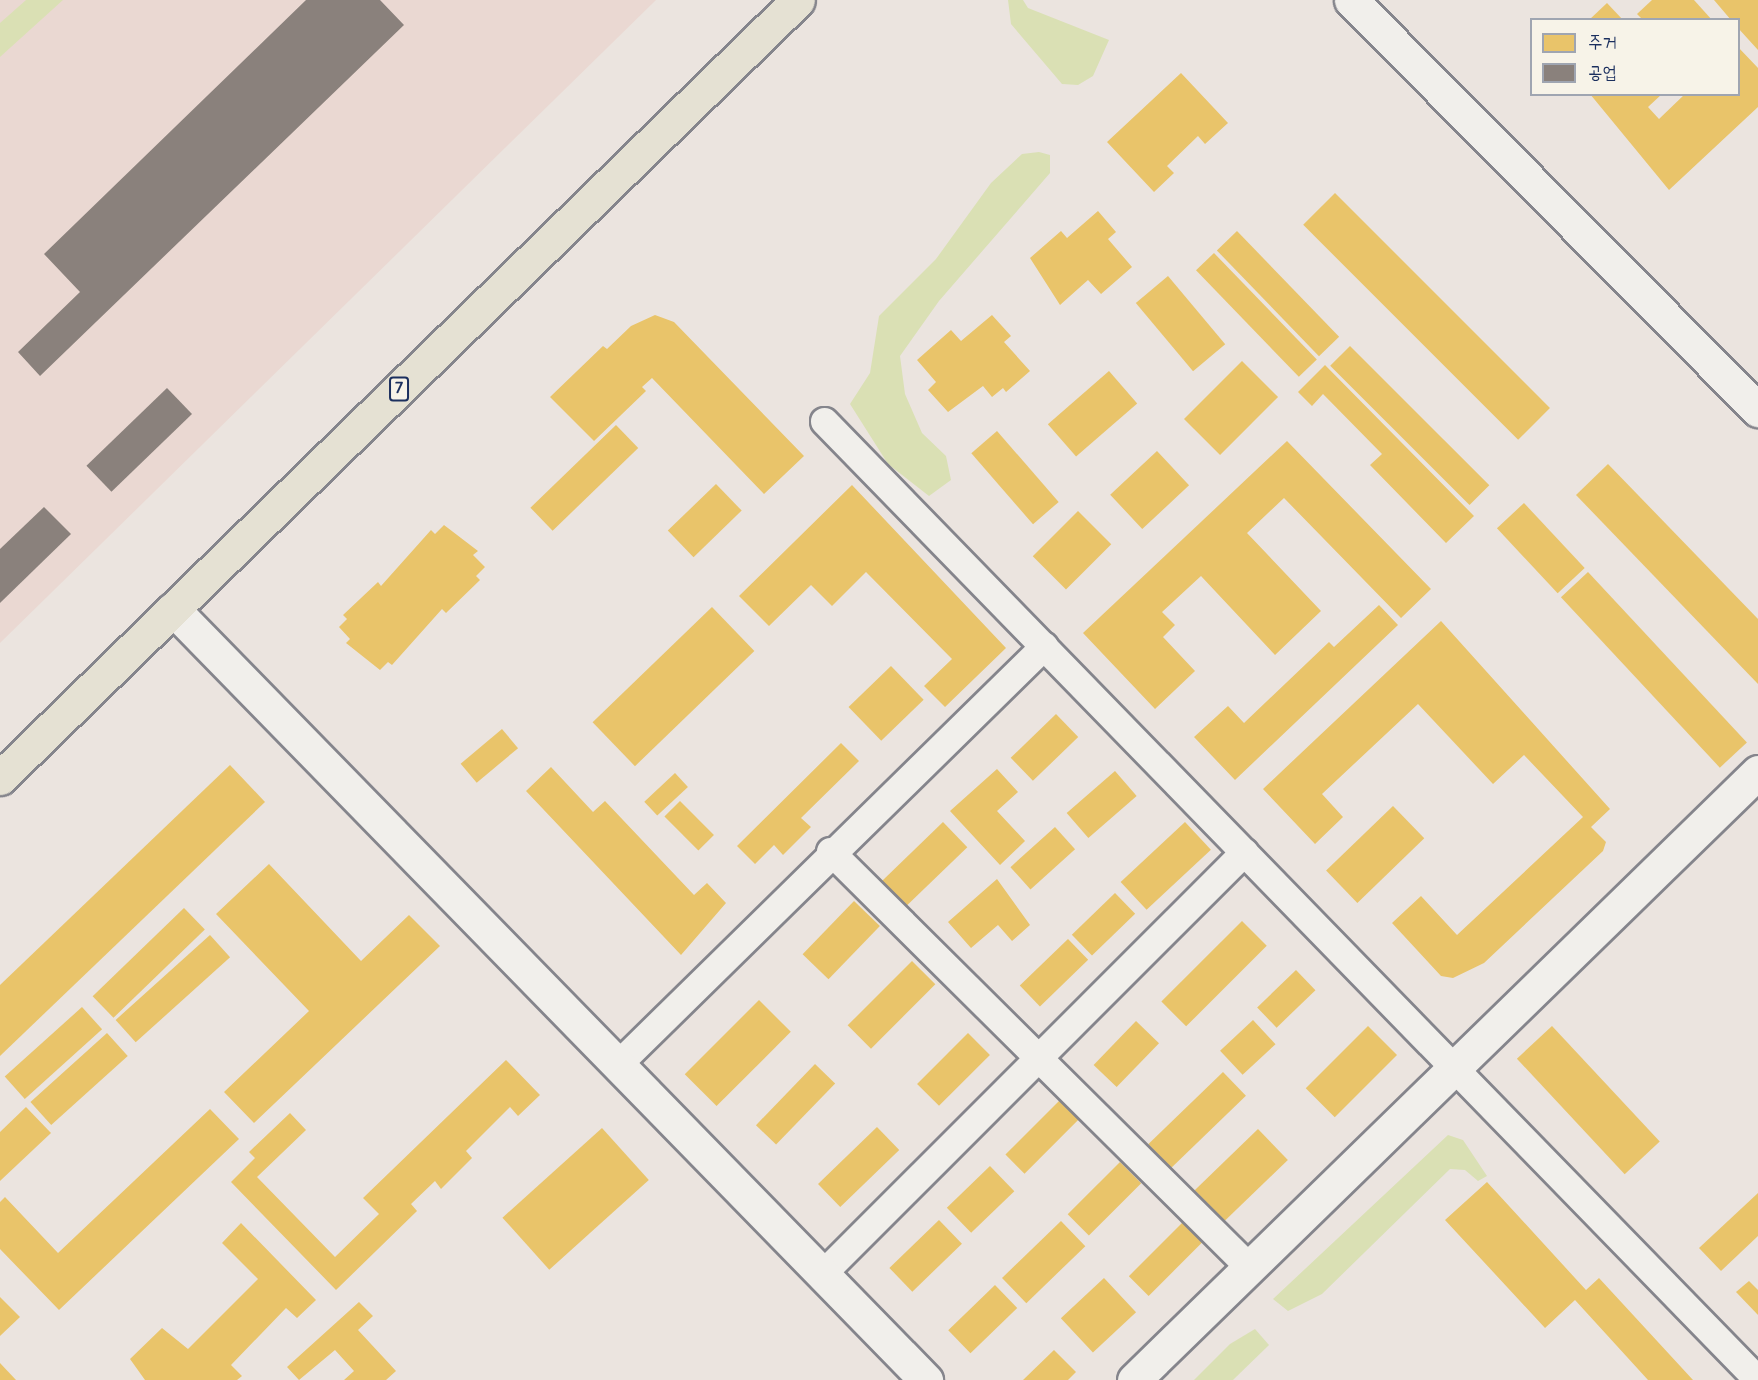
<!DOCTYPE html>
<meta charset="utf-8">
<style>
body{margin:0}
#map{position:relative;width:1758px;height:1380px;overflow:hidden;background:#ebe4df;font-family:Pangolin,"Poor Story",sans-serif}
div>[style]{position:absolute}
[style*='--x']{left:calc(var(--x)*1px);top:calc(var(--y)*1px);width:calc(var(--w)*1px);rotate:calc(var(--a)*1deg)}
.built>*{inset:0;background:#ead8d2}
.green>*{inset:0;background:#dae0b4}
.homes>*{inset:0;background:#e9c46a;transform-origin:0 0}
.industry>*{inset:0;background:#8a817c;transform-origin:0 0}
.roads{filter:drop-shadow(2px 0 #85858c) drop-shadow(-2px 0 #85858c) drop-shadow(0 2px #85858c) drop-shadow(0 -2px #85858c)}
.street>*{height:27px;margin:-13.5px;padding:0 13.5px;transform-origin:13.5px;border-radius:13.5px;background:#f1efeb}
.secondary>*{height:33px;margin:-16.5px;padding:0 16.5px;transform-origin:16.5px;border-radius:16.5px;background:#f1efeb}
.highway>*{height:33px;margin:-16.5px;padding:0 16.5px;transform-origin:16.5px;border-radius:16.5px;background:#e5e1d3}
span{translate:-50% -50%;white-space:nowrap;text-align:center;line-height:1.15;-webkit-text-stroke:6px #f7f3e8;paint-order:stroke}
.shield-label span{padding:2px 4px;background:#f7f3e8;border:2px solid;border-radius:4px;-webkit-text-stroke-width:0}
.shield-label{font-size:15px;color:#1b2f5e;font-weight:700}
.legend{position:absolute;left:1530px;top:18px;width:210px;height:78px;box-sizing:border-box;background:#f7f3e8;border:2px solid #9fa5b1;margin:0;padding:8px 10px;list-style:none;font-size:18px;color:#1b2f5e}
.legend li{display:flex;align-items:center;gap:12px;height:30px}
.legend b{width:30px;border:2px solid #9fa5b1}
</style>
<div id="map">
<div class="built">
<div style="clip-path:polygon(0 0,656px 0,0 643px)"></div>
</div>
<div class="green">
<div style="clip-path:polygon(26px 0,63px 0,0 57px,0 23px)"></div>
<div style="clip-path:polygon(1008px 0,1023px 0,1028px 8px,1109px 40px,1093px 76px,1078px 85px,1062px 84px,1011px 24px)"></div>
<div style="clip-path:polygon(1039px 152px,1050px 155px,1050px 173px,939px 301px,900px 356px,905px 394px,922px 433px,946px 456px,951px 480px,929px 496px,888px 464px,850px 404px,870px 373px,879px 316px,936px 259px,991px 183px,1022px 154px)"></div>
<div style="clip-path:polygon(1448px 1135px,1463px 1140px,1487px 1176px,1478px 1181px,1465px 1170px,1450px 1169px,1322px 1294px,1288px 1311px,1273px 1299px)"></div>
<div style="clip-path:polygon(1255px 1329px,1269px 1345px,1233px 1380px,1194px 1380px,1230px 1344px)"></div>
</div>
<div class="homes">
<div style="clip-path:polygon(1652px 0,1694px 0,1712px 20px,1643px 20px,1637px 14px)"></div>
<div style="clip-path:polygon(1714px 0,1758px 0,1758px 50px,1738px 28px,1738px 20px,1731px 20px)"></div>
<div style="clip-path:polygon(1607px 3px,1623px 20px,1589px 20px)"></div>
<div style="clip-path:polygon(1738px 47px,1758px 68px,1758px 107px,1669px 190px,1590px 94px,1662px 94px,1648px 107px,1659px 119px,1685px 94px,1738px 94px)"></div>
<div style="clip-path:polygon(1181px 73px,1228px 123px,1205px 144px,1198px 136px,1167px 166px,1174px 173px,1154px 192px,1107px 142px)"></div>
<div style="left:1335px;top:193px;width:304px;height:45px;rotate:45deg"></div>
<div style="clip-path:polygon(1098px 211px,1116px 232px,1108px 239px,1132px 267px,1101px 294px,1088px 280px,1060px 305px,1030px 258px,1061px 231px,1067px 238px)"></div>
<div style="left:1237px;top:231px;width:147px;height:28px;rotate:46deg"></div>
<div style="left:1214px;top:253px;width:148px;height:25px;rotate:46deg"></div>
<div style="left:1168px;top:276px;width:89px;height:42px;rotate:50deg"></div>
<div style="clip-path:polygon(655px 315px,674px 322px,804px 456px,764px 494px,652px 378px,642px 387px,646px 391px,594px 441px,550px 397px,603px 346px,607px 349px,631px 326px)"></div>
<div style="clip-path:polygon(992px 315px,1011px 336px,1004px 342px,1030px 371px,1006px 392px,1003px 388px,992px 397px,983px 386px,948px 412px,928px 390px,936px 382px,917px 360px,951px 330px,961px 341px)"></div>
<div style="left:1350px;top:346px;width:197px;height:28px;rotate:45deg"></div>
<div style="left:1242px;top:361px;width:51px;height:82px;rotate:45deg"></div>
<div style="clip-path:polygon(1325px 365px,1474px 516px,1446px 543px,1370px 465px,1382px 454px,1323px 394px,1312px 406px,1298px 392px)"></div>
<div style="left:1109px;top:371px;width:43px;height:81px;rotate:49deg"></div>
<div style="left:616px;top:425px;width:32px;height:119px;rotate:46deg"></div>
<div style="left:997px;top:431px;width:94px;height:34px;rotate:49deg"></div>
<div style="clip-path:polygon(1287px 441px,1431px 589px,1401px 618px,1284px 498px,1247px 533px,1321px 611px,1275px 655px,1201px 576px,1162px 612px,1175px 625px,1163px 637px,1195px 671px,1155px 709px,1083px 633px)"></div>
<div style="left:1157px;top:451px;width:47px;height:64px;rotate:47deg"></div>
<div style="clip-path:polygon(1608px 464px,1758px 619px,1758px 684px,1576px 495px)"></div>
<div style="left:716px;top:484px;width:37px;height:67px;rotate:46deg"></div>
<div style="clip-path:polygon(852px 485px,1006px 648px,945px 707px,924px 686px,952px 659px,866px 572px,832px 606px,811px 585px,769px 626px,739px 596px)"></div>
<div style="left:1524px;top:503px;width:89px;height:37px;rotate:47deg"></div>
<div style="left:1078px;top:511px;width:47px;height:64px;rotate:45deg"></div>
<div style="clip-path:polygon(444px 525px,478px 551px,473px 555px,485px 567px,476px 576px,480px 580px,446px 613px,442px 609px,392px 665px,388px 662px,380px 670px,346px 643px,350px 639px,339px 627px,347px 619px,343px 615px,378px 582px,381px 586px,431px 530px,435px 534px)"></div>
<div style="left:1588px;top:572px;width:233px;height:37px;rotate:47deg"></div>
<div style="clip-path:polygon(1379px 605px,1398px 625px,1235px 780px,1194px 737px,1228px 706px,1244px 723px,1329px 642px,1334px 647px)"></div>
<div style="left:712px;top:607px;width:61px;height:166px;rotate:46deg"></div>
<div style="clip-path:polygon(1441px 621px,1610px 809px,1591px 827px,1606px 842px,1603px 851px,1484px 963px,1453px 978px,1441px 976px,1392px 923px,1421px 896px,1457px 935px,1583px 817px,1524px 755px,1493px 784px,1418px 704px,1322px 794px,1343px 817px,1315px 844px,1263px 789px)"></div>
<div style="left:891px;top:666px;width:47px;height:59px;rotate:46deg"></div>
<div style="left:1056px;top:714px;width:32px;height:63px;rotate:46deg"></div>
<div style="left:502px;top:729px;width:25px;height:54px;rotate:50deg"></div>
<div style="clip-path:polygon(841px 743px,859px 761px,801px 818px,811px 827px,783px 855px,774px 845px,755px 864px,737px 846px)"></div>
<div style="clip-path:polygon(230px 765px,265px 802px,0 1056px,0 985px)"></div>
<div style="clip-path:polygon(551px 767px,593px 812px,605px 801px,694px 895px,707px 883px,726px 903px,681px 955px,526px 791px)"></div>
<div style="clip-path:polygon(997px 769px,1018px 792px,997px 811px,1025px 841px,1000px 865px,950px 811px)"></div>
<div style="left:1115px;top:771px;width:33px;height:64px;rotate:49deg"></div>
<div style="left:675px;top:773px;width:19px;height:42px;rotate:47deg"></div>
<div style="left:680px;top:801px;width:48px;height:22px;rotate:45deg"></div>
<div style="left:1393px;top:806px;width:45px;height:93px;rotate:46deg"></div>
<div style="left:943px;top:822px;width:35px;height:92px;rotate:46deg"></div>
<div style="left:1185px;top:822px;width:38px;height:88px;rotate:47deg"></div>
<div style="left:1055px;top:827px;width:30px;height:60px;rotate:48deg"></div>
<div style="clip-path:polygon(269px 864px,361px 961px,409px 915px,440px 946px,254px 1123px,224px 1092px,309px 1011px,216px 914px)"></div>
<div style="clip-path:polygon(997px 879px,1030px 925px,1012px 941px,998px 925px,971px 948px,948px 922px)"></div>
<div style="left:1115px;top:893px;width:29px;height:60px;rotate:46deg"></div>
<div style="left:854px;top:901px;width:36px;height:74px;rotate:44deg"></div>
<div style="left:184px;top:908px;width:30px;height:127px;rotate:46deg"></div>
<div style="left:1242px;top:921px;width:35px;height:114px;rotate:45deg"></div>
<div style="left:210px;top:935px;width:30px;height:127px;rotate:48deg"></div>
<div style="left:1068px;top:939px;width:29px;height:67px;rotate:46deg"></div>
<div style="left:912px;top:961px;width:33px;height:91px;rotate:45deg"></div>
<div style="left:1296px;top:970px;width:28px;height:54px;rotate:46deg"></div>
<div style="left:759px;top:1000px;width:45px;height:105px;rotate:45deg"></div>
<div style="left:82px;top:1007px;width:30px;height:104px;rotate:48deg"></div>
<div style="left:1253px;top:1020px;width:33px;height:45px;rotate:47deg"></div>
<div style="left:1136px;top:1021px;width:32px;height:61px;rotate:44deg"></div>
<div style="left:1368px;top:1026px;width:41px;height:88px;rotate:45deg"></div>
<div style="left:1552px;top:1026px;width:158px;height:48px;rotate:47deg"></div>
<div style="left:107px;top:1033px;width:31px;height:103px;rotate:48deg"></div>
<div style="left:968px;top:1033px;width:31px;height:72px;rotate:45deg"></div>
<div style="clip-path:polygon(506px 1060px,540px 1095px,518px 1116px,510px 1107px,466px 1151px,472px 1158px,441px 1189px,435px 1181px,411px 1204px,417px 1211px,336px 1290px,231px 1182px,255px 1158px,249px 1152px,290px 1113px,306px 1130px,257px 1177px,335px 1257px,379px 1214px,363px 1198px)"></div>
<div style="left:815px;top:1064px;width:28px;height:85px;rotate:44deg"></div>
<div style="left:1223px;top:1072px;width:33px;height:104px;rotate:46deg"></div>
<div style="left:1062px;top:1098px;width:27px;height:80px;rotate:45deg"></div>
<div style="clip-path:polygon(26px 1107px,51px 1133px,0 1181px,0 1132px)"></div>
<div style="clip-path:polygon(210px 1109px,239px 1139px,59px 1310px,0 1249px,0 1202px,5px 1197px,58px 1253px)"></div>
<div style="left:877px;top:1127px;width:32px;height:82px;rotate:46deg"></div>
<div style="left:602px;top:1128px;width:70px;height:134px;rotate:48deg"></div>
<div style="left:1258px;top:1129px;width:43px;height:88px;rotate:46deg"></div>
<div style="left:1120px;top:1162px;width:30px;height:74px;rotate:45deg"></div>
<div style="left:990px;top:1166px;width:35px;height:60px;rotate:46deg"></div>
<div style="clip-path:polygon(1487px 1182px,1586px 1290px,1599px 1278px,1693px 1380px,1648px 1380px,1575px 1300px,1545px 1328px,1445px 1220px)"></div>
<div style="clip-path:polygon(1758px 1193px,1758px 1236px,1721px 1271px,1699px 1248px)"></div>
<div style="left:939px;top:1220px;width:33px;height:69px;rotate:46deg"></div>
<div style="left:1061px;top:1221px;width:35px;height:82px;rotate:46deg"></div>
<div style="left:1184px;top:1221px;width:28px;height:78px;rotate:45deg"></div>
<div style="clip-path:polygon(241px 1223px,316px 1300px,297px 1318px,286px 1308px,231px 1365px,242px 1376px,237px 1380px,145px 1380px,130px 1359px,162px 1328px,188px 1349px,258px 1279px,222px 1243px)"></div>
<div style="left:1104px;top:1278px;width:47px;height:59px;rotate:47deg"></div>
<div style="clip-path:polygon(1749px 1281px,1758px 1290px,1758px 1315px,1736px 1292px)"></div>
<div style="left:995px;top:1285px;width:32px;height:65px;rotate:46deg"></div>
<div style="clip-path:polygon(0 1297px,20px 1317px,0 1336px)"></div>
<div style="clip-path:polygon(359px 1302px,373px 1316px,358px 1330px,396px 1371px,386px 1380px,344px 1380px,354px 1371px,335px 1350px,299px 1380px,287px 1367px)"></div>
<div style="clip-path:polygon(1054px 1350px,1076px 1372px,1068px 1380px,1023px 1380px)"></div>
<div style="clip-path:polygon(0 1363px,16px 1380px,0 1380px)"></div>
</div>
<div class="industry">
<div style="clip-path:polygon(306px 0,380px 0,404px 25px,40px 376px,18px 352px,80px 292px,44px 254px)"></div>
<div style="left:167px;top:388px;width:36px;height:112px;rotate:46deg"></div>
<div style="clip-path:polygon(44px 507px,71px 534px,0 603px,0 549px)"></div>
</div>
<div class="roads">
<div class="street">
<div style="--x:824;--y:421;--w:1339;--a:45.76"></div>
<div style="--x:830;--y:851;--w:592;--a:44.79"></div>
<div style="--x:618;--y:1064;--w:597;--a:-44.46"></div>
<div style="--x:822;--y:1274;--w:597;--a:-45"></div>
</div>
<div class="secondary">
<div style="--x:1351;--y:0;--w:578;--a:45.21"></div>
<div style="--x:173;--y:609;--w:1078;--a:45.68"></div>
<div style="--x:1134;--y:1380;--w:871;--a:-44.26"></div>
</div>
<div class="highway">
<div style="--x:0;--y:778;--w:1114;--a:-44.27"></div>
</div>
</div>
<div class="shield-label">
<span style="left:399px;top:389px">7</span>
</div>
<ul class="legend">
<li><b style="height:16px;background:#e9c46a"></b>주거</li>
<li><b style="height:16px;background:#8a817c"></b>공업</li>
</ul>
</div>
